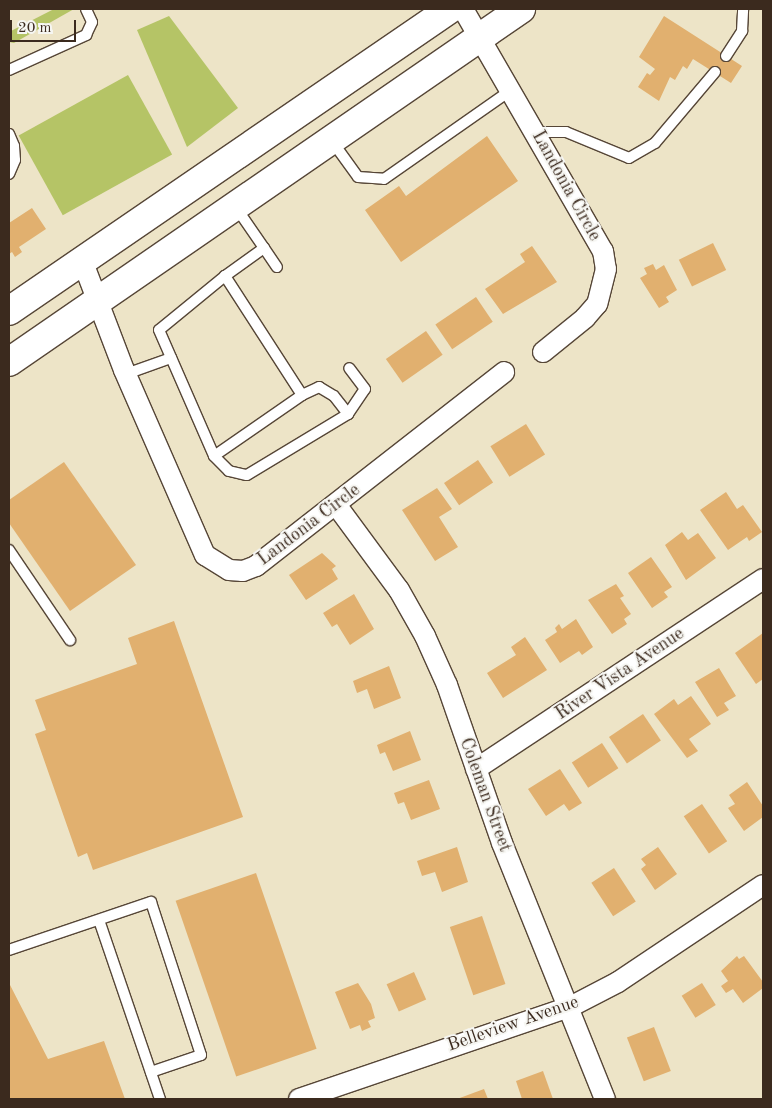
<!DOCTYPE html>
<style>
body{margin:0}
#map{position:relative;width:772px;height:1108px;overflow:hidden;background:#ede4c7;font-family:"Old Standard TT",serif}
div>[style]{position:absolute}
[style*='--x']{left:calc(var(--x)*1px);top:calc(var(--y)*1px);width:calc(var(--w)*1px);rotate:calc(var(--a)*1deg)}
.green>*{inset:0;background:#b5c466;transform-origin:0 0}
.building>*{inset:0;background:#e1b06f;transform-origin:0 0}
.roads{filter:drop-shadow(1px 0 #564637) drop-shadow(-1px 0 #564637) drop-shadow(0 1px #564637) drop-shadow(0 -1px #564637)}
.service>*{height:10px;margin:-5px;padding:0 5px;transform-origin:5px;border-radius:5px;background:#fff}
.minor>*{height:20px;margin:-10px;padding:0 10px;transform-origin:10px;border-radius:10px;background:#fff}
.trunk>*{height:28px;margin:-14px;padding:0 14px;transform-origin:14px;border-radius:14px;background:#fff}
span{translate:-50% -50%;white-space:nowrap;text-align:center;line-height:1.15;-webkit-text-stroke:4px #f6f6f2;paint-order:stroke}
.street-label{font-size:18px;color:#3b2a1e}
.frame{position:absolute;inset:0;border:10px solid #3b2a1e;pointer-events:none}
.scale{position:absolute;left:10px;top:20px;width:66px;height:22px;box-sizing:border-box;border:2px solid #3b2a1e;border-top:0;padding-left:6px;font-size:15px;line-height:18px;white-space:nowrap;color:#3b2a1e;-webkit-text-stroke:4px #f6f6f2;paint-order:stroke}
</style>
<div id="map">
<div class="green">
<div style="clip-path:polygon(54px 9px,74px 9px,14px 43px,9px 42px,9px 32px)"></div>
<div style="clip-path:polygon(169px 16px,238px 108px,187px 147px,137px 30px)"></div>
<div style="left:128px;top:75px;width:91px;height:125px;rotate:61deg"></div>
</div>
<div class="building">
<div style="clip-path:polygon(664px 16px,742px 66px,731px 83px,693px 59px,687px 69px,683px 66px,675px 80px,670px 77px,659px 101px,638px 87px,647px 73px,650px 75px,655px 69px,639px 57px)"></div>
<div style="clip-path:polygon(487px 136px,518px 181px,401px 262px,365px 210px,399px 186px,406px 196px)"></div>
<div style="clip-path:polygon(32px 208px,46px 229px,19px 247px,22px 252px,15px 257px,12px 252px,9px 254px,9px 223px)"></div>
<div style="left:713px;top:243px;width:30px;height:38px;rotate:64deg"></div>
<div style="clip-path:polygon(532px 246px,557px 282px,503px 314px,485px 289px,525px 262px,520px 254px)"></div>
<div style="clip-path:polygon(653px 264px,656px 270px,664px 265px,677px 290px,666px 297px,669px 302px,659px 308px,640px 278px,647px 274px,644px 268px)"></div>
<div style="left:476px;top:297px;width:30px;height:49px;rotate:56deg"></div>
<div style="left:426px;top:331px;width:29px;height:49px;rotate:55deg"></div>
<div style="left:526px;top:424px;width:36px;height:42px;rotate:58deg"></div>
<div style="left:478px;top:460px;width:27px;height:41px;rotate:56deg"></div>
<div style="clip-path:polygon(64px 462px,136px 565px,70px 611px,9px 523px,9px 500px)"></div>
<div style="clip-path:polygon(437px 488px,452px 509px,439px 517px,458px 547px,435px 561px,402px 510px)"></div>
<div style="clip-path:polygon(726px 492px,737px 509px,743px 505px,762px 532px,749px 541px,747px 537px,728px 550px,700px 510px)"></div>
<div style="clip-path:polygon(682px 532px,688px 540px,698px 533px,716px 558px,686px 580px,665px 545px)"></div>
<div style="clip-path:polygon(322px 553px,336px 566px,332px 569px,338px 579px,306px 600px,289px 575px)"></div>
<div style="clip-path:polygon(651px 557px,672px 587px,664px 592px,668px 597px,652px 608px,628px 573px)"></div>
<div style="clip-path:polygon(616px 584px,624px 596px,620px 598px,631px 614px,624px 619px,627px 624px,612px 634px,588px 600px)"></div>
<div style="clip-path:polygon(354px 594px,374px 629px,350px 645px,337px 624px,332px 627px,323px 613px)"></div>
<div style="clip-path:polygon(576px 619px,593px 647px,582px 655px,579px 651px,560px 663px,545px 640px,557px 632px,555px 628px,559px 624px,562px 629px)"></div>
<div style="clip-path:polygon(174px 621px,243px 817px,93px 870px,87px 853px,78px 857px,35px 734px,46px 730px,35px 700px,137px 664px,128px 638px)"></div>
<div style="clip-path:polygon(763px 633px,763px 679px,756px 684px,735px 653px)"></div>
<div style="clip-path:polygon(525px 637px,547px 670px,503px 698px,487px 673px,516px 655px,511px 647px)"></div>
<div style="clip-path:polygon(389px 666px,401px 698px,374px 709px,367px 689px,357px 693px,353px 681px)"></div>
<div style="clip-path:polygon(719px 668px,736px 696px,724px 703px,729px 710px,717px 717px,695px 682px)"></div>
<div style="clip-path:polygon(691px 696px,711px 724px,689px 739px,698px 751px,687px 758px,654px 714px,674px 699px,678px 705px)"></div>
<div style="left:643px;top:714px;width:32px;height:41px;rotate:56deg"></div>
<div style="clip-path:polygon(410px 731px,421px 760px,393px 771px,385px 752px,380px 754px,377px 745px)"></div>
<div style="left:602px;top:743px;width:30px;height:36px;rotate:57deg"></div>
<div style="clip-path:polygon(560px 769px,582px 803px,569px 811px,564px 804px,546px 816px,528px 789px)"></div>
<div style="clip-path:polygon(429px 780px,440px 809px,411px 820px,404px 802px,398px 804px,394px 793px)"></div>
<div style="clip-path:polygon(747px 782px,763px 806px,763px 817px,744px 831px,728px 808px,735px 804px,729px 795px)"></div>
<div style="left:702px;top:804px;width:45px;height:22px;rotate:56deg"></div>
<div style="clip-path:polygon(457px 847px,468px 882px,442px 892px,435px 872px,422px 876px,417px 861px)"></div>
<div style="clip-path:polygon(658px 847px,677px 874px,655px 890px,641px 869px,646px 865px,641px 859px)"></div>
<div style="left:614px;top:868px;width:40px;height:27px;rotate:57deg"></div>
<div style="left:256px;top:873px;width:186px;height:85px;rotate:71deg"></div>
<div style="left:482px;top:916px;width:72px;height:34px;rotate:71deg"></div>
<div style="clip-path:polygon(737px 956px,739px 959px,744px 956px,763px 982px,763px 988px,743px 1003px,733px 989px,726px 993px,721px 986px,728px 981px,721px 971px)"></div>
<div style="left:414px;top:972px;width:30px;height:30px;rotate:66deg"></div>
<div style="clip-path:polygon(9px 983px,48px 1059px,104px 1041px,125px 1099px,9px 1099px)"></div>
<div style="clip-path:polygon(358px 983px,371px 1004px,375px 1018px,368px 1021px,371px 1027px,362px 1031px,360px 1025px,350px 1029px,335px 992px)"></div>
<div style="left:702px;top:983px;width:26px;height:24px;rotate:58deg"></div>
<div style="left:654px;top:1027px;width:47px;height:29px;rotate:69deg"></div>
<div style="clip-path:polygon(543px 1071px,553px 1099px,522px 1099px,516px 1081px)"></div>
<div style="clip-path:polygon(484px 1089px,488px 1099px,457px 1099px)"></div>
</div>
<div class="roads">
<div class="service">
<div style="--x:726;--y:56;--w:30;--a:-57"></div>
<div style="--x:742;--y:31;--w:22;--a:-87"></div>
<div style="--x:9;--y:70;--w:85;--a:-24.4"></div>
<div style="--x:86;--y:35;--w:14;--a:-65"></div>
<div style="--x:92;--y:22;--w:14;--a:-115"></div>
<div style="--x:536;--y:132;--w:30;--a:0"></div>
<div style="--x:566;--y:132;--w:68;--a:22.4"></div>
<div style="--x:629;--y:158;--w:30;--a:-30"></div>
<div style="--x:655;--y:143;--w:93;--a:-49.8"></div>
<div style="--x:9;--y:134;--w:13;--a:67"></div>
<div style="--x:14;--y:146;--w:14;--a:86"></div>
<div style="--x:15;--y:160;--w:15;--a:113"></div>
<div style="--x:332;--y:141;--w:44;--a:54.2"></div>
<div style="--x:358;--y:177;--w:26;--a:4"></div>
<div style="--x:384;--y:179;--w:155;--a:-35"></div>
<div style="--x:264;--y:248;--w:23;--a:56"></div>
<div style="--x:225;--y:276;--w:48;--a:-35.7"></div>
<div style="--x:264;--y:248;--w:51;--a:-124.6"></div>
<div style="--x:126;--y:374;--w:48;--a:-19.6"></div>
<div style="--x:302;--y:395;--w:142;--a:-122.9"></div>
<div style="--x:225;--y:276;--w:85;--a:140.7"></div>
<div style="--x:159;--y:330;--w:137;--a:66.4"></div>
<div style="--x:214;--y:456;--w:21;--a:45"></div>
<div style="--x:229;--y:471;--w:18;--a:13"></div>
<div style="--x:247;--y:475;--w:118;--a:-31.1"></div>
<div style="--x:348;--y:414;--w:30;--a:-56"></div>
<div style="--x:365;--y:389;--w:26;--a:-127"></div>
<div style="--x:214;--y:456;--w:107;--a:-34.7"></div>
<div style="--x:302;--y:395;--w:19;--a:-25"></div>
<div style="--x:319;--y:387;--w:17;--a:31"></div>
<div style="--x:334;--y:396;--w:23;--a:52"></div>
<div style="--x:9;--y:550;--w:109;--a:55.9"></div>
<div style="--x:99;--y:920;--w:189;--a:71.2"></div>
<div style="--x:9;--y:950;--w:150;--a:-18.7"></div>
<div style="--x:151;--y:902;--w:161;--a:71.9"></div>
<div style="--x:201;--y:1055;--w:53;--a:161.2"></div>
</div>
<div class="minor">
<div style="--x:463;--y:9;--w:280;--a:60"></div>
<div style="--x:603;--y:251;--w:18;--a:81"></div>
<div style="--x:606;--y:269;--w:36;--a:104"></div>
<div style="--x:597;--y:304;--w:18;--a:131"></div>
<div style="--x:585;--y:318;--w:54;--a:141"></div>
<div style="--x:82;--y:260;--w:118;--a:69.1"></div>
<div style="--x:124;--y:370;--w:202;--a:66.4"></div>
<div style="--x:205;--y:555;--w:28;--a:32"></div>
<div style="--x:229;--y:570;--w:14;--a:4"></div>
<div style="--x:243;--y:571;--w:14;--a:-21"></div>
<div style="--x:256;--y:566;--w:315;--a:-38"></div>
<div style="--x:337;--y:506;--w:104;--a:53.6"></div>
<div style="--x:399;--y:590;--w:53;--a:60.5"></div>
<div style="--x:425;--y:636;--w:54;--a:65.8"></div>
<div style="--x:447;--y:685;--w:167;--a:70.8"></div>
<div style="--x:502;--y:843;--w:276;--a:68.1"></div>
<div style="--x:476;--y:769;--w:344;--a:-33.5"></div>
<div style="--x:299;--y:1099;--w:286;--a:-18.8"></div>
<div style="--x:570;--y:1007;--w:54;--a:-27.5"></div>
<div style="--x:618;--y:982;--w:174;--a:-33.8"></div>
</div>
<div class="trunk">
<div style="--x:9;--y:311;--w:534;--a:-34.4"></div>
<div style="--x:9;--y:362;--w:622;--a:-34.58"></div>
</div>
</div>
<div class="street-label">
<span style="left:566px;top:186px;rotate:61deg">Landonia Circle</span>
<span style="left:309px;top:525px;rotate:-37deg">Landonia Circle</span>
<span style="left:620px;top:674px;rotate:-34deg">River Vista Avenue</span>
<span style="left:485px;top:795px;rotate:70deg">Coleman Street</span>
<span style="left:513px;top:1024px;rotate:-19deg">Belleview Avenue</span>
</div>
<div class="frame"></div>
<div class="scale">20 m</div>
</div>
